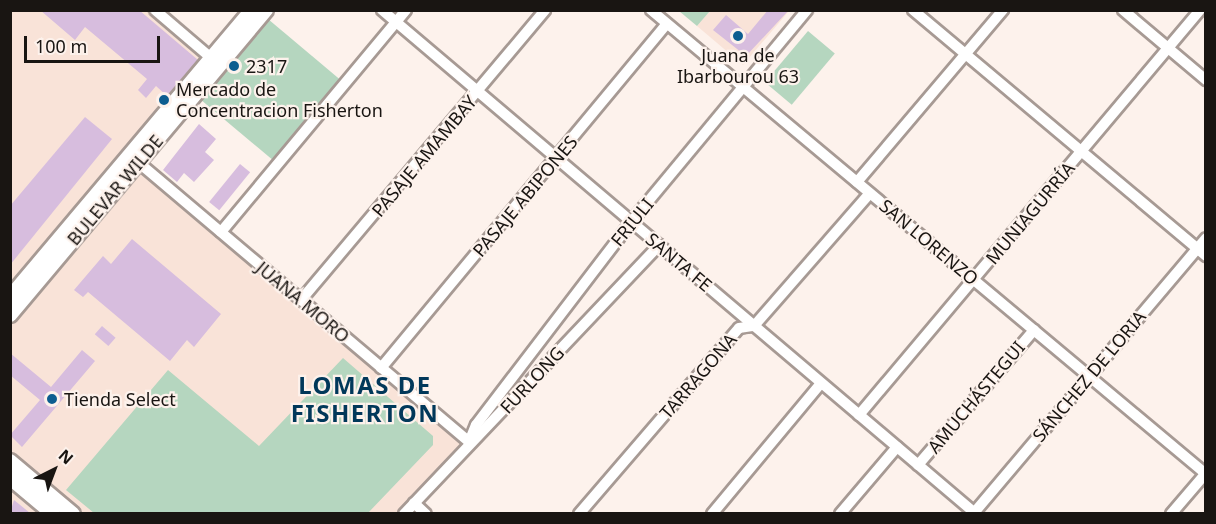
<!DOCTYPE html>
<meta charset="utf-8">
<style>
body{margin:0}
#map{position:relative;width:1216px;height:524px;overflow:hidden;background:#fdf2ec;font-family:"Noto Sans",sans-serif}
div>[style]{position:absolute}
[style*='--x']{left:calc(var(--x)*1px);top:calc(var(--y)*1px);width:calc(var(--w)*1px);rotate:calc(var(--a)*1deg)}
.built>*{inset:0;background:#f9e3d8}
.green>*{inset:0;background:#b5d6bf;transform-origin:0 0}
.building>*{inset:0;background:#d7bdde;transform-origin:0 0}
.roads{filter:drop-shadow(2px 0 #a79a94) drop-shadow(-2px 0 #a79a94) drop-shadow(0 2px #a79a94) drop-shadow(0 -2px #a79a94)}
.minor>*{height:10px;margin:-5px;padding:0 5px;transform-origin:5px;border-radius:5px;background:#fff}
.major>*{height:14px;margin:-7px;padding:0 7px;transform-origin:7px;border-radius:7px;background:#fff}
.dots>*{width:16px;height:16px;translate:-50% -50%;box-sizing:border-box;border:3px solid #fdf2ec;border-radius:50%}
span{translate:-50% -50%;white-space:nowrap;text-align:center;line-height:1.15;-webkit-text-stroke:4.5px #fdf2ec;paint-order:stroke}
.poi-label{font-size:18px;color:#191512}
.left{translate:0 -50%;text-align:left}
.street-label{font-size:18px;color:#191512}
.district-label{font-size:24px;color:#01385a;font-weight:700;letter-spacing:1.5px}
.frame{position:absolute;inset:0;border:12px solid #191512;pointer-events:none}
.north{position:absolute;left:24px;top:440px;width:60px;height:60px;-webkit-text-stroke:4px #fdf2ec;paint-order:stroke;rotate:42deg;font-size:16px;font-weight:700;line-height:24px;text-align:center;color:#191512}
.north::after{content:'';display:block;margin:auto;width:21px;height:27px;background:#191512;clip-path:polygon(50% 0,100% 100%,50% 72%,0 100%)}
.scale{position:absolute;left:24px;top:36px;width:136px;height:27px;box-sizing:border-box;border:3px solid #191512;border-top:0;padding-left:8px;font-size:18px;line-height:21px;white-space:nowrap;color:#191512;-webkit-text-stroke:4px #fdf2ec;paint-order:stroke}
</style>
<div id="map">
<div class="built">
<div style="clip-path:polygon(10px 11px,155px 11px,211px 59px,130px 155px,469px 442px,404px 513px,11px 513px)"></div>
<div style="clip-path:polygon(710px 11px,789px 11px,743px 65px,697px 26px)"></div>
</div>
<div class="green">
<div style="clip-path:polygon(679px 11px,710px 11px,697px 26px)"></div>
<div style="left:268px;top:19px;width:94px;height:105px;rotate:40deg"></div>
<div style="left:808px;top:31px;width:35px;height:67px;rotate:40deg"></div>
<div style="clip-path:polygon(343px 358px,433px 436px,433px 445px,368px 513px,94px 513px,66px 490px,168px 370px,259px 446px)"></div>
</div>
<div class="building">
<div style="clip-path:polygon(40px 10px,139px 10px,198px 60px,167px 96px,156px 86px,146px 98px,138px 90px,147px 79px,85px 27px,75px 40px)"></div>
<div style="clip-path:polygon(768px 10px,789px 10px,746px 56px,713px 30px,726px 15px,748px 34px)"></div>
<div style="clip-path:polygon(85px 117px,112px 139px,10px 265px,10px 206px)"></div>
<div style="clip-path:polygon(199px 124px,216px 139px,205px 152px,214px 160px,194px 182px,184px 173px,177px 182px,163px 170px)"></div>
<div style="left:240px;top:164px;width:13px;height:49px;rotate:39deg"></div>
<div style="clip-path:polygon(132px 239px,221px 314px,194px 347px,187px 340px,170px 361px,88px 292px,83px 297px,74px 290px,103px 256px,111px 264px)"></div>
<div style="left:102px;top:326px;width:18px;height:11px;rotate:41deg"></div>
<div style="clip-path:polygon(82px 350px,95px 361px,22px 447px,10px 435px,40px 400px,10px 375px,10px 353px,51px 387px)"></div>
<div style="clip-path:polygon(14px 500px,30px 513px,10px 513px)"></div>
</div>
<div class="roads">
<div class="minor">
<div style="--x:155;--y:10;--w:82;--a:40.5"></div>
<div style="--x:382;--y:10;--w:779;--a:40.31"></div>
<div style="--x:651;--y:10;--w:723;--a:39.9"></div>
<div style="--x:913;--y:10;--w:383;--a:40"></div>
<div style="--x:1123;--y:10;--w:109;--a:40.1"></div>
<div style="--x:138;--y:162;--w:434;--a:40.2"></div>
<div style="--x:857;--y:182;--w:226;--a:-49.7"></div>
<div style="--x:221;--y:232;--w:289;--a:-50.2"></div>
<div style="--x:301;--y:300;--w:379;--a:-49.9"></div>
<div style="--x:381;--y:368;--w:447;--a:-50.3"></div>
<div style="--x:859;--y:415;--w:529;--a:-49.9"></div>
<div style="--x:469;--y:442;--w:18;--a:-68"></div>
<div style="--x:476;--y:425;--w:255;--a:-52.6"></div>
<div style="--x:631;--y:222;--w:276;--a:-50.3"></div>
<div style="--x:918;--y:465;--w:178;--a:-49.3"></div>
<div style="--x:414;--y:503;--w:16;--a:43"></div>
<div style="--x:404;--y:514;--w:371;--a:-46.5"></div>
<div style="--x:579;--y:514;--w:245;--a:-49.3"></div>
<div style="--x:739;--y:328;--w:15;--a:-8"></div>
<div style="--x:754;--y:326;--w:176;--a:-48.9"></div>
<div style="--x:712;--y:514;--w:170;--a:-50.2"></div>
<div style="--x:840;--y:514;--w:88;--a:-49.6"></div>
<div style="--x:973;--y:514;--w:361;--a:-49.8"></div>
<div style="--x:1171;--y:514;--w:54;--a:-49.5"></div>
</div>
<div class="major">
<div style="--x:10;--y:297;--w:375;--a:-49.9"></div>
<div style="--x:10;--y:315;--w:398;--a:-50"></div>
<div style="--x:10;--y:461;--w:82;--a:40.1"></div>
<div style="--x:10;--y:478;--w:56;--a:39.9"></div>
</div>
</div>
<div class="dots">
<div style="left:738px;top:36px;background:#0d5d90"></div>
<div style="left:234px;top:66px;background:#0d5d90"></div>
<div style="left:164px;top:100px;background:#0d5d90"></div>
<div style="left:52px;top:399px;background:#0d5d90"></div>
</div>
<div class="poi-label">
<span style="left:738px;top:66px">Juana de<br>Ibarbourou 63</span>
<span class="left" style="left:246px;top:66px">2317</span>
<span class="left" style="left:176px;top:100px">Mercado de<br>Concentracion Fisherton</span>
<span class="left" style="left:64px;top:399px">Tienda Select</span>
</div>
<div class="street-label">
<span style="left:424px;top:156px;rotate:-50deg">PASAJE AMAMBAY</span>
<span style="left:115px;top:190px;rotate:-50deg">BULEVAR WILDE</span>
<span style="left:525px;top:196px;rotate:-50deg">PASAJE ABIPONES</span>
<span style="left:1030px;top:213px;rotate:-50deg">MUNIAGURRÍA</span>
<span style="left:632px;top:222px;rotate:-51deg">FRIULI</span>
<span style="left:929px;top:242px;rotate:40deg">SAN LORENZO</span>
<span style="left:679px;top:262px;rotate:40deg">SANTA FE</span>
<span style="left:303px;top:302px;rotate:40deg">JUANA MORO</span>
<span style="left:698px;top:376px;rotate:-49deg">TARRAGONA</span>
<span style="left:1089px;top:376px;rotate:-50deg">SÁNCHEZ DE LORIA</span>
<span style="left:532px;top:380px;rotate:-47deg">FURLONG</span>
<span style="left:976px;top:397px;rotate:-50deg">AMUCHÁSTEGUI</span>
</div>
<div class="district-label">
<span style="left:365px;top:399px">LOMAS DE<br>FISHERTON</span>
</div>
<div class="frame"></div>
<div class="north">N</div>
<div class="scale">100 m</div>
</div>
